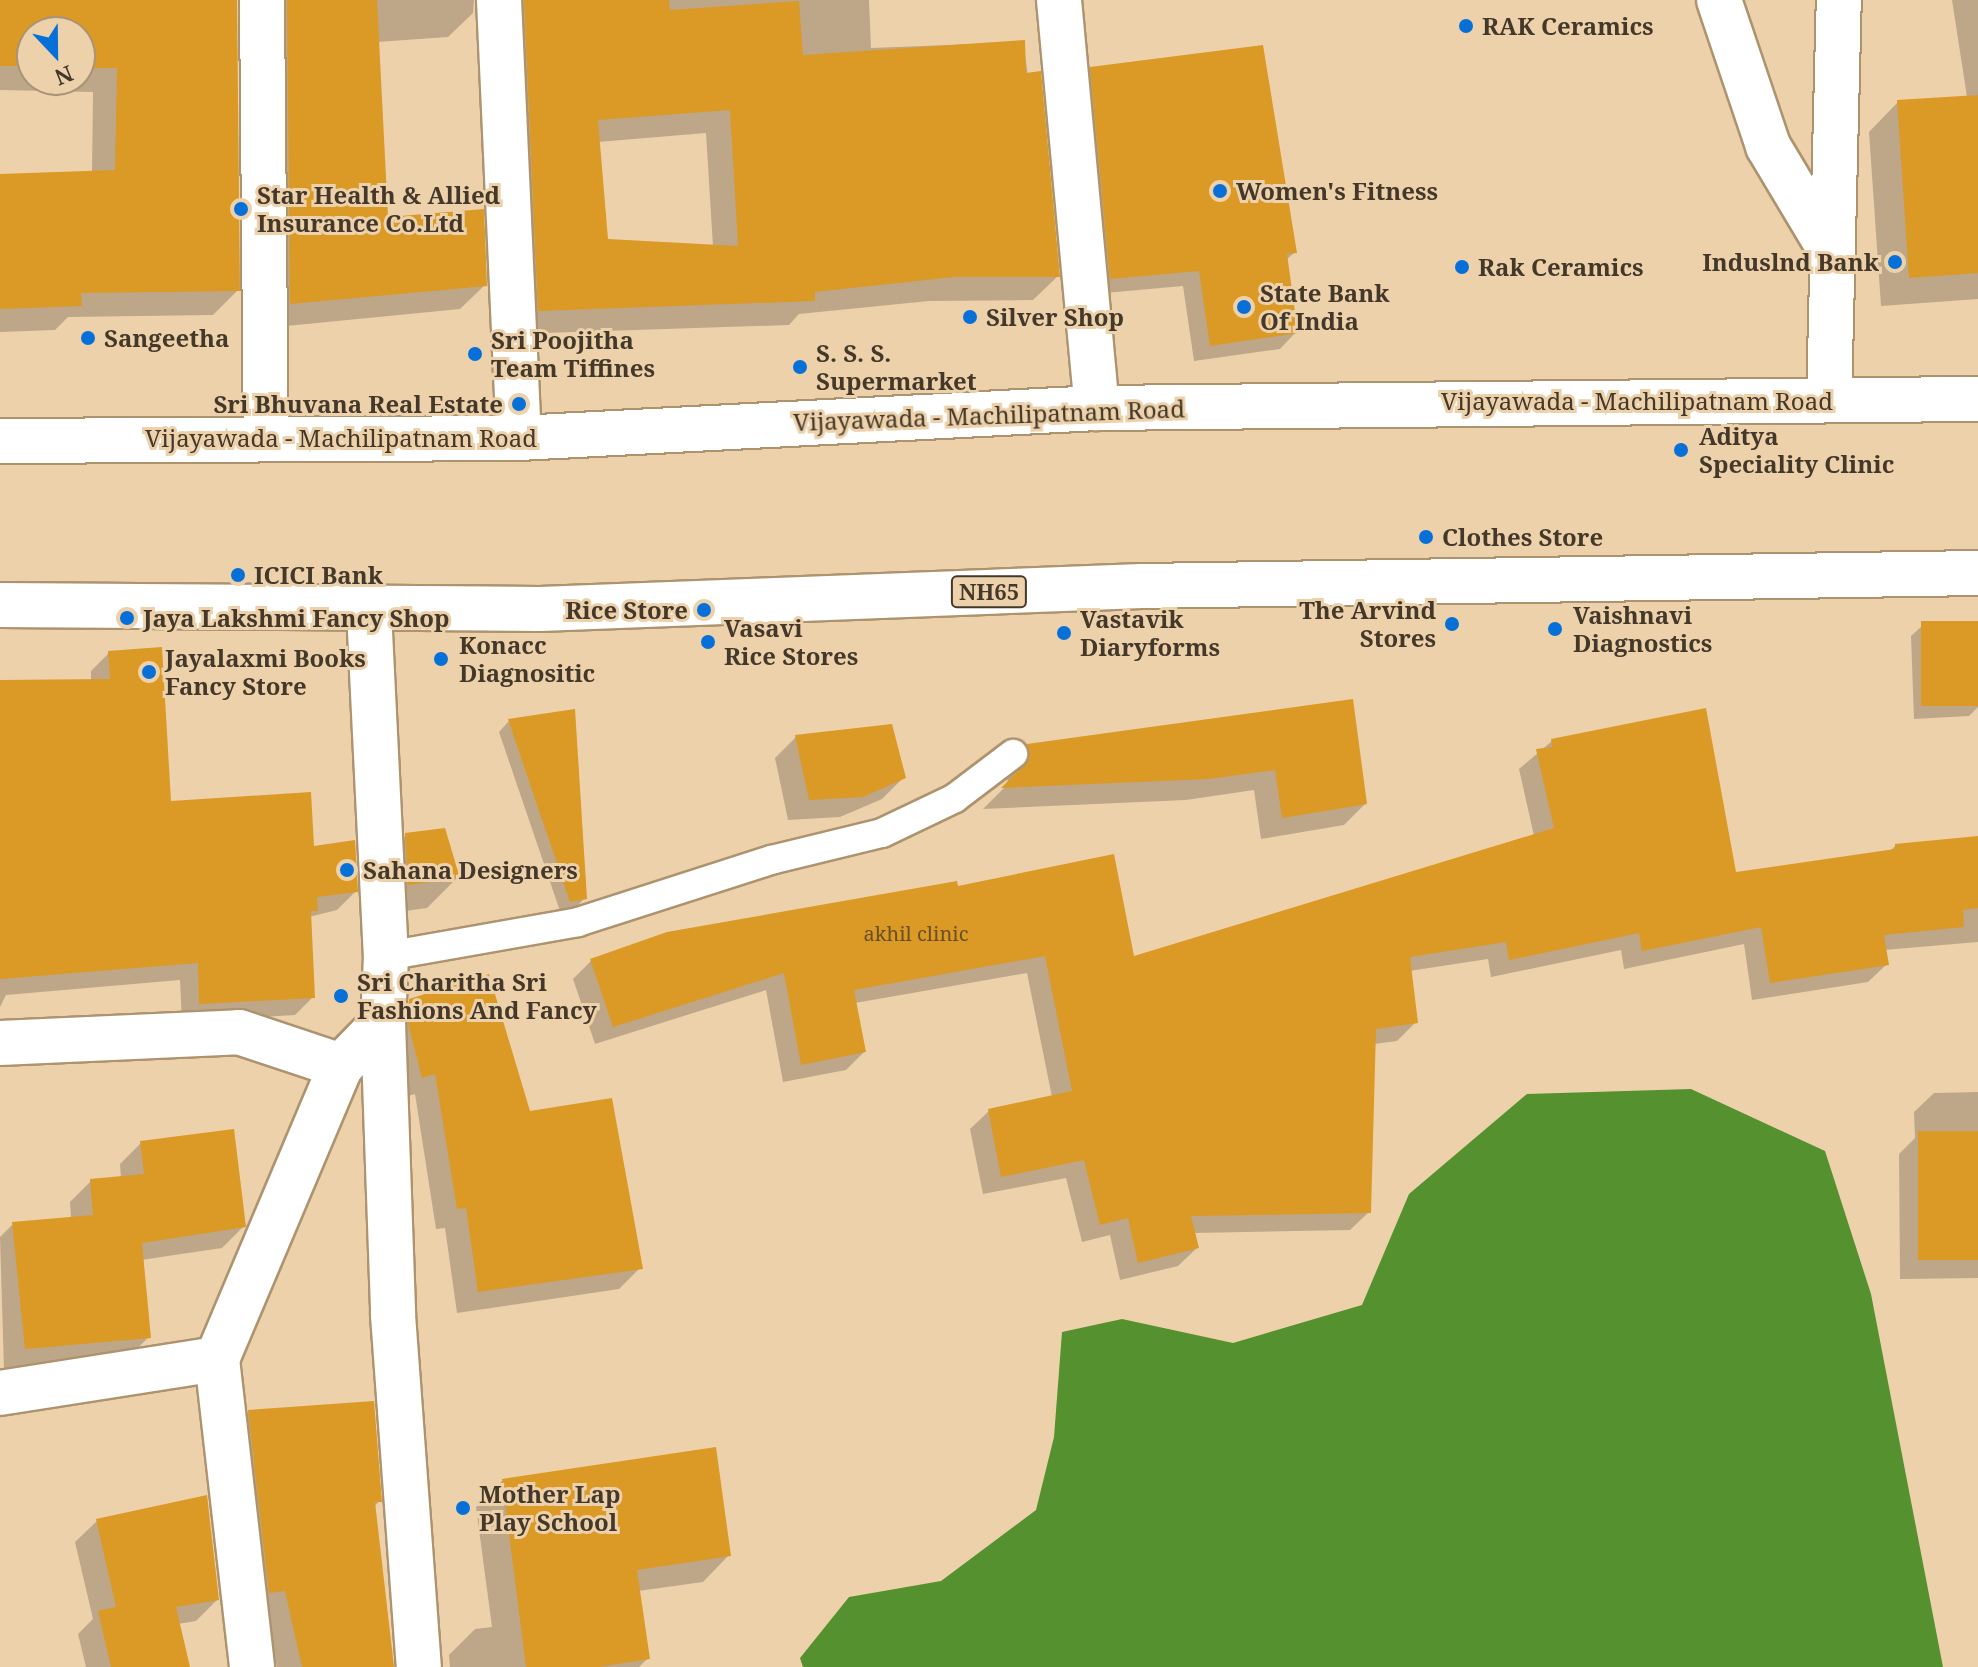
<!DOCTYPE html>
<style>
body{margin:0}
#map{position:relative;width:1978px;height:1667px;overflow:hidden;background:#edd1ab;font-family:"Noto Serif",serif}
div>[style]{position:absolute}
[style*='--x']{left:calc(var(--x)*1px);top:calc(var(--y)*1px);width:calc(var(--w)*1px);rotate:calc(var(--a)*1deg)}
.water>*{inset:0;background:#569130}
.shadow>*{inset:0;background:#0003}
.building>*{inset:0;background:#db9925;transform-origin:0 0}
.roads{filter:drop-shadow(2px 0 #ad936e) drop-shadow(-2px 0 #ad936e) drop-shadow(0 2px #ad936e) drop-shadow(0 -2px #ad936e)}
.service>*{height:28px;margin:-14px;padding:0 14px;transform-origin:14px;border-radius:14px;background:#fff}
.minor>*{height:44px;margin:-22px;padding:0 22px;transform-origin:22px;border-radius:22px;background:#fff}
.tertiary>*{height:44px;margin:-22px;padding:0 22px;transform-origin:22px;border-radius:22px;background:#fff}
.trunk>*{height:44px;margin:-22px;padding:0 22px;transform-origin:22px;border-radius:22px;background:#fff}
.dots>*{width:22px;height:22px;translate:-50% -50%;box-sizing:border-box;border:4px solid #edd1ab;border-radius:50%}
span{translate:-50% -50%;white-space:nowrap;text-align:center;line-height:1.15;-webkit-text-stroke:6px #edd1ab;paint-order:stroke}
.number-label{font-size:20px;color:#695028}
.number-label span{-webkit-text-stroke-width:0}
.shield-label span{padding:2px 6px;background:#edd1ab;border:2px solid;border-radius:6px;-webkit-text-stroke-width:0}
.shield-label{font-size:22px;color:#433829;font-weight:700}
.poi-label{font-size:24px;color:#433829;font-weight:700}
.left{translate:0 -50%;text-align:left}
.right{translate:-100% -50%;text-align:right}
.street-label{font-size:24px;color:#433829}
.north{position:absolute;left:16px;top:16px;width:80px;height:80px;box-sizing:border-box;background:#edd1ab;border:2px solid #a99477;border-radius:50%;rotate:158deg;font-size:22px;font-weight:700;line-height:32px;text-align:center;color:#433829}
.north::after{content:'';display:block;margin:auto;width:28px;height:36px;background:#0770d8;clip-path:polygon(50% 0,100% 100%,50% 72%,0 100%)}
</style>
<div id="map">
<div class="water">
<div style="clip-path:polygon(1691px 1089px,1825px 1151px,1871px 1294px,1943px 1667px,803px 1667px,800px 1658px,849px 1597px,941px 1581px,1036px 1510px,1054px 1437px,1062px 1332px,1122px 1319px,1233px 1343px,1362px 1305px,1409px 1194px,1527px 1094px)"></div>
</div>
<div class="shadow">
<div style="clip-path:polygon(evenodd,0 0,235px 0,238px 290px,213px 315px,68px 317px,55px 330px,0 332px,0 176px,92px 172px,93px 92px,0 90px,0 0,32px 32px,80px 32px,80px 80px,32px 80px,32px 32px)"></div>
<div style="clip-path:polygon(241px 0,474px 0,473px 13px,448px 37px,377px 42px,387px 219px,485px 285px,460px 309px,266px 328px)"></div>
<div style="clip-path:polygon(evenodd,476px 0,869px 0,871px 48px,1023px 42px,1058px 276px,1033px 300px,929px 301px,799px 314px,789px 325px,514px 334px,496px 10px,476px 0,706px 133px,713px 247px,606px 241px,598px 142px,706px 133px)"></div>
<div style="clip-path:polygon(1952px 0,1978px 0,1978px 299px,1881px 306px,1869px 132px,1898px 102px,1967px 97px)"></div>
<div style="clip-path:polygon(1091px 68px,1295px 252px,1286px 260px,1296px 332px,1280px 349px,1194px 361px,1183px 286px,1094px 294px,1075px 85px)"></div>
<div style="clip-path:polygon(1922px 626px,1978px 678px,1978px 707px,1969px 716px,1914px 719px,1911px 636px)"></div>
<div style="clip-path:polygon(109px 653px,169px 803px,312px 848px,356px 891px,337px 910px,309px 917px,313px 997px,295px 1015px,182px 1022px,180px 980px,6px 995px,0 1007px,0 682px,91px 681px,91px 671px)"></div>
<div style="clip-path:polygon(1352px 702px,1365px 804px,1344px 825px,1261px 839px,1254px 790px,1186px 800px,983px 809px,1008px 784px,1006px 767px,1028px 746px)"></div>
<div style="clip-path:polygon(509px 721px,585px 898px,575px 908px,560px 911px,499px 732px)"></div>
<div style="clip-path:polygon(796px 737px,903px 778px,882px 799px,840px 817px,788px 820px,775px 758px)"></div>
<div style="clip-path:polygon(1552px 741px,1734px 875px,1889px 852px,1896px 845px,1978px 838px,1978px 942px,1884px 950px,1887px 964px,1868px 982px,1752px 1000px,1744px 944px,1624px 969px,1621px 950px,1491px 977px,1488px 959px,1409px 971px,1416px 1022px,1397px 1041px,1374px 1044px,1369px 1212px,1350px 1230px,1193px 1233px,1197px 1248px,1178px 1266px,1120px 1280px,1110px 1235px,1082px 1242px,1066px 1178px,983px 1194px,970px 1129px,989px 1111px,1052px 1097px,1027px 973px,855px 1003px,864px 1052px,846px 1070px,783px 1082px,766px 990px,595px 1044px,573px 979px,591px 961px,957px 888px,1132px 959px,1534px 836px,1519px 769px)"></div>
<div style="clip-path:polygon(406px 835px,458px 877px,427px 908px,377px 915px,375px 866px)"></div>
<div style="clip-path:polygon(410px 1001px,529px 1113px,640px 1268px,619px 1289px,457px 1313px,445px 1228px,436px 1229px,415px 1094px,401px 1098px,389px 1022px)"></div>
<div style="clip-path:polygon(1978px 1092px,1978px 1278px,1900px 1279px,1899px 1154px,1915px 1138px,1914px 1112px,1934px 1093px)"></div>
<div style="clip-path:polygon(141px 1143px,244px 1226px,222px 1248px,141px 1260px,149px 1337px,127px 1358px,4px 1370px,0 1237px,13px 1224px,71px 1219px,70px 1202px,91px 1181px,121px 1178px,120px 1164px)"></div>
<div style="clip-path:polygon(249px 1412px,380px 1501px,373px 1507px,392px 1667px,277px 1667px,228px 1433px)"></div>
<div style="clip-path:polygon(502px 1481px,729px 1555px,703px 1582px,638px 1591px,648px 1658px,639px 1667px,450px 1667px,449px 1655px,475px 1629px,492px 1627px,476px 1507px)"></div>
<div style="clip-path:polygon(97px 1521px,217px 1600px,196px 1621px,178px 1624px,188px 1667px,86px 1667px,78px 1634px,93px 1619px,75px 1542px)"></div>
</div>
<div class="building">
<div style="clip-path:polygon(0 0,237px 0,240px 291px,81px 293px,82px 306px,0 309px,0 174px,115px 170px,117px 68px,80px 68px,80px 32px,32px 32px,32px 66px,0 66px)"></div>
<div style="clip-path:polygon(287px 0,377px 0,388px 217px,484px 209px,487px 286px,290px 304px)"></div>
<div style="clip-path:polygon(evenodd,524px 0,669px 0,670px 10px,799px 1px,803px 55px,1025px 40px,1026px 73px,1041px 71px,1060px 277px,954px 277px,815px 292px,815px 301px,538px 311px,524px 0,730px 110px,738px 246px,608px 239px,598px 120px,730px 110px)"></div>
<div style="clip-path:polygon(1263px 45px,1297px 253px,1287px 254px,1298px 333px,1210px 346px,1199px 271px,1110px 279px,1090px 67px)"></div>
<div style="clip-path:polygon(1978px 95px,1978px 273px,1909px 278px,1897px 100px)"></div>
<div style="left:1978px;top:621px;width:85px;height:57px;rotate:90deg"></div>
<div style="clip-path:polygon(162px 647px,171px 801px,311px 792px,314px 846px,355px 840px,358px 892px,317px 897px,318px 911px,311px 911px,315px 998px,199px 1004px,198px 963px,0 979px,0 680px,110px 679px,108px 651px)"></div>
<div style="clip-path:polygon(1353px 699px,1367px 804px,1282px 818px,1275px 770px,1208px 779px,1001px 788px,1028px 761px,1027px 744px)"></div>
<div style="clip-path:polygon(1706px 708px,1736px 872px,1895px 849px,1895px 844px,1978px 836px,1978px 908px,1963px 910px,1964px 927px,1884px 935px,1889px 965px,1770px 983px,1761px 927px,1642px 951px,1639px 933px,1509px 960px,1506px 942px,1410px 957px,1418px 1023px,1376px 1029px,1371px 1213px,1191px 1216px,1199px 1248px,1138px 1263px,1128px 1218px,1100px 1225px,1084px 1160px,1001px 1177px,988px 1109px,1072px 1091px,1045px 956px,854px 990px,866px 1052px,801px 1065px,784px 973px,613px 1027px,590px 959px,667px 932px,957px 881px,958px 886px,1114px 854px,1134px 956px,1554px 828px,1536px 749px,1552px 747px,1551px 739px)"></div>
<div style="clip-path:polygon(575px 709px,587px 899px,570px 902px,508px 719px)"></div>
<div style="clip-path:polygon(892px 724px,906px 778px,863px 797px,809px 800px,795px 735px)"></div>
<div style="clip-path:polygon(445px 828px,460px 878px,408px 885px,405px 833px)"></div>
<div style="clip-path:polygon(489px 974px,530px 1111px,612px 1098px,643px 1269px,478px 1292px,466px 1208px,457px 1209px,435px 1074px,422px 1078px,408px 1023px,409px 999px)"></div>
<div style="clip-path:polygon(234px 1129px,246px 1227px,142px 1243px,151px 1338px,25px 1349px,12px 1222px,93px 1215px,90px 1179px,144px 1174px,140px 1141px)"></div>
<div style="left:1978px;top:1131px;width:129px;height:60px;rotate:90deg"></div>
<div style="clip-path:polygon(374px 1401px,382px 1502px,375px 1502px,394px 1667px,302px 1667px,285px 1591px,269px 1593px,248px 1410px)"></div>
<div style="clip-path:polygon(716px 1447px,731px 1556px,637px 1570px,650px 1659px,598px 1667px,526px 1667px,502px 1479px)"></div>
<div style="clip-path:polygon(207px 1495px,219px 1600px,176px 1607px,190px 1667px,111px 1667px,98px 1611px,116px 1607px,96px 1519px)"></div>
</div>
<div class="roads">
<div class="service">
<div style="--x:386;--y:956;--w:195;--a:-10"></div>
<div style="--x:578;--y:922;--w:203;--a:-17.8"></div>
<div style="--x:771;--y:860;--w:114;--a:-13.7"></div>
<div style="--x:882;--y:833;--w:81;--a:-25.6"></div>
<div style="--x:955;--y:798;--w:73;--a:-37.2"></div>
</div>
<div class="minor">
<div style="--x:262;--y:0;--w:437;--a:89.5"></div>
<div style="--x:499;--y:0;--w:438;--a:87.4"></div>
<div style="--x:1059;--y:0;--w:410;--a:84.7"></div>
<div style="--x:1719;--y:0;--w:154;--a:71.4"></div>
<div style="--x:1768;--y:146;--w:125;--a:59.1"></div>
<div style="--x:1829;--y:400;--w:400;--a:-88.6"></div>
<div style="--x:0;--y:1043;--w:239;--a:-2.6"></div>
<div style="--x:239;--y:1032;--w:108;--a:18.4"></div>
<div style="--x:217;--y:1359;--w:318;--a:-67.1"></div>
<div style="--x:341;--y:1066;--w:60;--a:-45.7"></div>
<div style="--x:0;--y:1393;--w:220;--a:-8.9"></div>
<div style="--x:217;--y:1359;--w:310;--a:83.5"></div>
</div>
<div class="tertiary">
<div style="--x:369;--y:611;--w:345;--a:87.2"></div>
<div style="--x:386;--y:956;--w:67;--a:92.6"></div>
<div style="--x:383;--y:1023;--w:292;--a:88"></div>
<div style="--x:393;--y:1315;--w:353;--a:85.8"></div>
</div>
<div class="trunk">
<div style="--x:0;--y:441;--w:519;--a:-0.33"></div>
<div style="--x:519;--y:438;--w:579;--a:-2.97"></div>
<div style="--x:1097;--y:408;--w:881;--a:-0.59"></div>
<div style="--x:0;--y:605;--w:540;--a:0.42"></div>
<div style="--x:540;--y:609;--w:602;--a:-2.19"></div>
<div style="--x:1142;--y:586;--w:836;--a:-0.89"></div>
</div>
</div>
<div class="dots">
<div style="left:1466px;top:26px;background:#0770d8"></div>
<div style="left:1220px;top:191px;background:#0770d8"></div>
<div style="left:241px;top:209px;background:#0770d8"></div>
<div style="left:1895px;top:262px;background:#0770d8"></div>
<div style="left:1462px;top:267px;background:#0770d8"></div>
<div style="left:1244px;top:307px;background:#0770d8"></div>
<div style="left:970px;top:317px;background:#0770d8"></div>
<div style="left:88px;top:338px;background:#0770d8"></div>
<div style="left:475px;top:354px;background:#0770d8"></div>
<div style="left:800px;top:367px;background:#0770d8"></div>
<div style="left:519px;top:404px;background:#0770d8"></div>
<div style="left:1681px;top:450px;background:#0770d8"></div>
<div style="left:1426px;top:537px;background:#0770d8"></div>
<div style="left:238px;top:575px;background:#0770d8"></div>
<div style="left:704px;top:610px;background:#0770d8"></div>
<div style="left:127px;top:618px;background:#0770d8"></div>
<div style="left:1452px;top:624px;background:#0770d8"></div>
<div style="left:1555px;top:629px;background:#0770d8"></div>
<div style="left:1064px;top:633px;background:#0770d8"></div>
<div style="left:708px;top:642px;background:#0770d8"></div>
<div style="left:441px;top:659px;background:#0770d8"></div>
<div style="left:149px;top:672px;background:#0770d8"></div>
<div style="left:347px;top:870px;background:#0770d8"></div>
<div style="left:341px;top:996px;background:#0770d8"></div>
<div style="left:463px;top:1508px;background:#0770d8"></div>
</div>
<div class="number-label">
<span style="left:916px;top:933px">akhil clinic</span>
</div>
<div class="shield-label">
<span style="left:989px;top:592px">NH65</span>
</div>
<div class="poi-label">
<span class="left" style="left:1482px;top:26px">RAK Ceramics</span>
<span class="left" style="left:1236px;top:191px">Women's Fitness</span>
<span class="left" style="left:257px;top:209px">Star Health &amp; Allied<br>Insurance Co.Ltd</span>
<span class="right" style="left:1879px;top:262px">Induslnd Bank</span>
<span class="left" style="left:1478px;top:267px">Rak Ceramics</span>
<span class="left" style="left:1260px;top:307px">State Bank<br>Of India</span>
<span class="left" style="left:986px;top:317px">Silver Shop</span>
<span class="left" style="left:104px;top:338px">Sangeetha</span>
<span class="left" style="left:491px;top:354px">Sri Poojitha<br>Team Tiffines</span>
<span class="left" style="left:816px;top:367px">S. S. S.<br>Supermarket</span>
<span class="right" style="left:503px;top:404px">Sri Bhuvana Real Estate</span>
<span class="left" style="left:1699px;top:450px">Aditya<br>Speciality Clinic</span>
<span class="left" style="left:1442px;top:537px">Clothes Store</span>
<span class="left" style="left:254px;top:575px">ICICI Bank</span>
<span class="right" style="left:688px;top:610px">Rice Store</span>
<span class="right" style="left:1436px;top:624px">The Arvind<br>Stores</span>
<span class="left" style="left:1573px;top:629px">Vaishnavi<br>Diagnostics</span>
<span class="left" style="left:143px;top:618px">Jaya Lakshmi Fancy Shop</span>
<span class="left" style="left:1080px;top:633px">Vastavik<br>Diaryforms</span>
<span class="left" style="left:724px;top:642px">Vasavi<br>Rice Stores</span>
<span class="left" style="left:459px;top:659px">Konacc<br>Diagnositic</span>
<span class="left" style="left:165px;top:672px">Jayalaxmi Books<br>Fancy Store</span>
<span class="left" style="left:363px;top:870px">Sahana Designers</span>
<span class="left" style="left:357px;top:996px">Sri Charitha Sri<br>Fashions And Fancy</span>
<span class="left" style="left:479px;top:1508px">Mother Lap<br>Play School</span>
</div>
<div class="street-label">
<span style="left:1637px;top:401px">Vijayawada - Machilipatnam Road</span>
<span style="left:989px;top:415px;rotate:-2deg">Vijayawada - Machilipatnam Road</span>
<span style="left:341px;top:438px">Vijayawada - Machilipatnam Road</span>
</div>
<div class="north">N</div>
</div>
